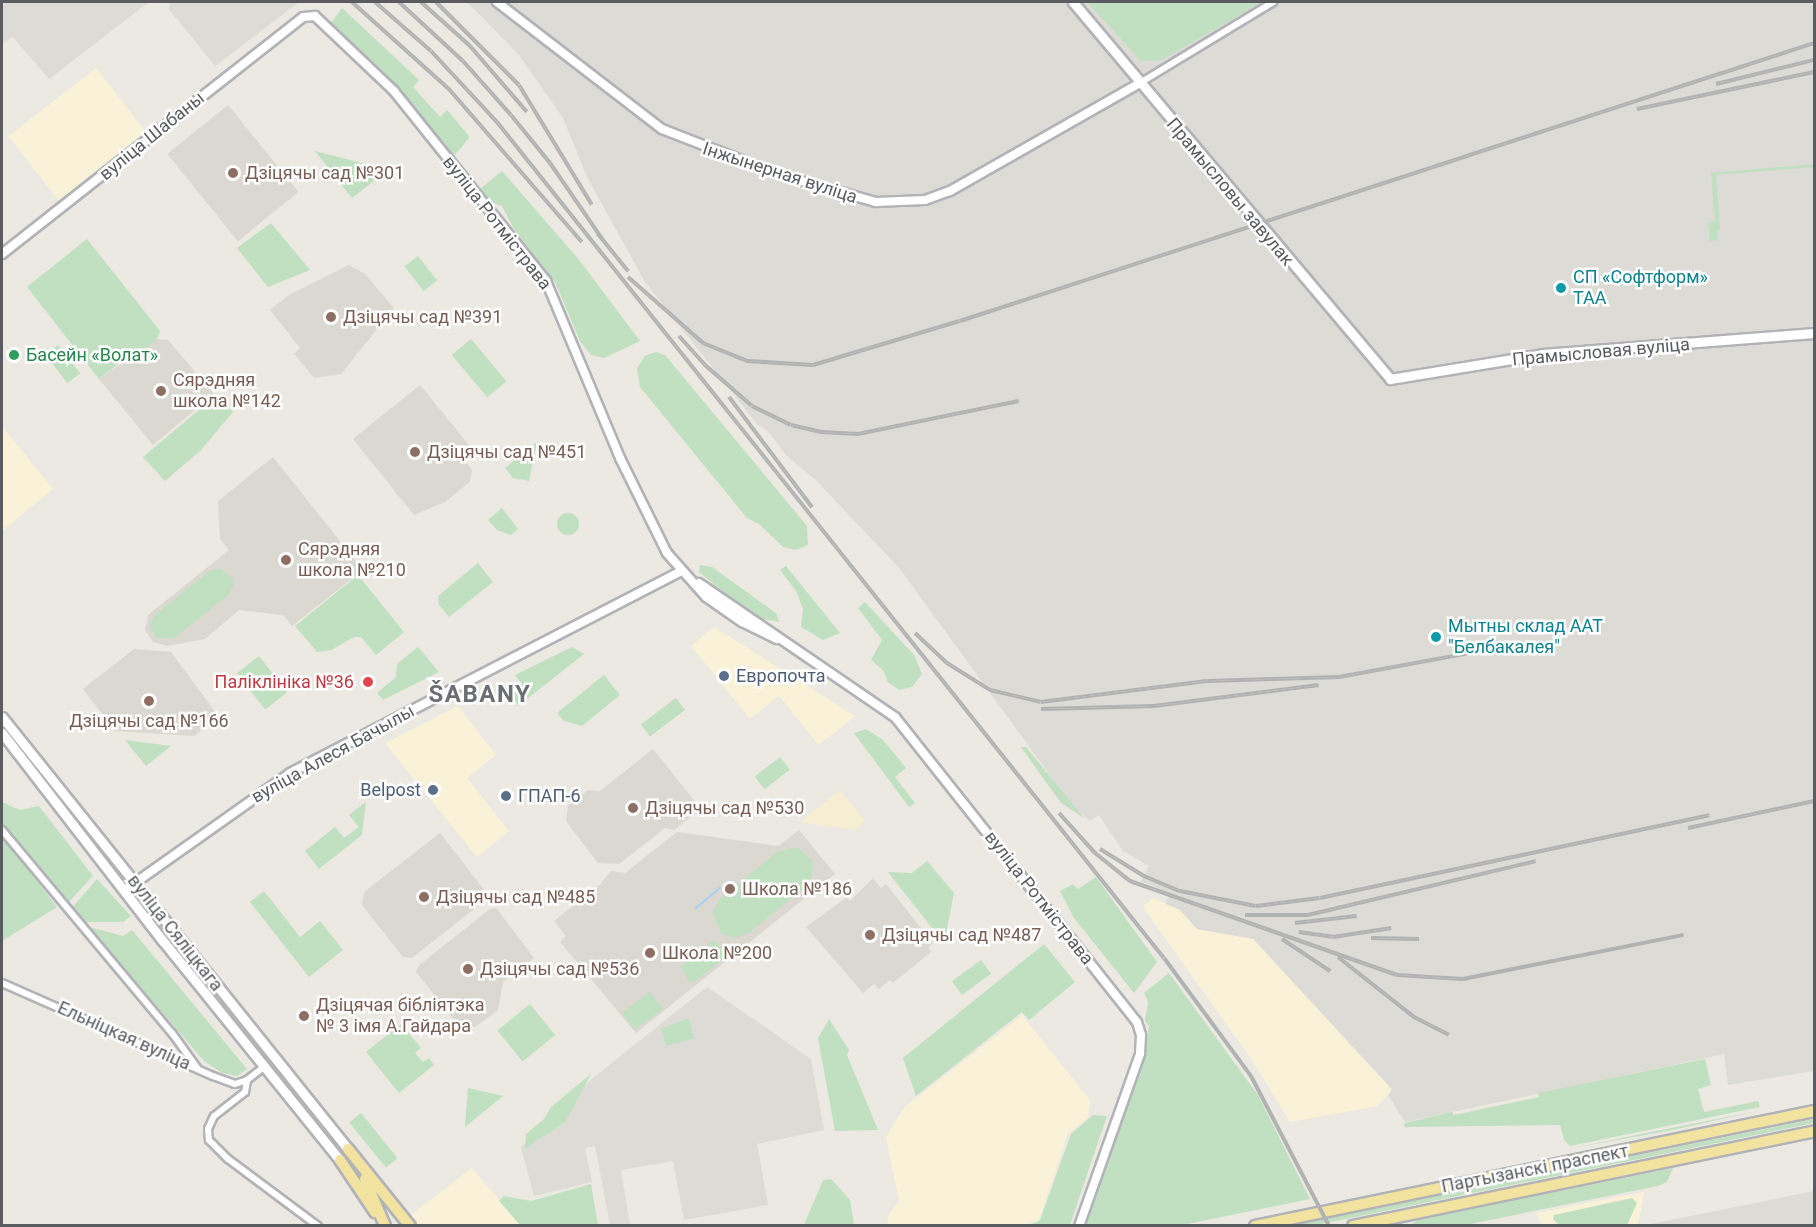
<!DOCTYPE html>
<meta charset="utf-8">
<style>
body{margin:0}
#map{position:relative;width:1816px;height:1227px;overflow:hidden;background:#ebe9e1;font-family:Roboto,sans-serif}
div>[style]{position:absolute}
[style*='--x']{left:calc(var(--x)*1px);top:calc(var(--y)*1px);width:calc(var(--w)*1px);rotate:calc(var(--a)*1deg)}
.commercial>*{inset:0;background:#f9f2d8;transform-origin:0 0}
.industrial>*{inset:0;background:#dcdbd6}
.education>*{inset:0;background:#dad8d0;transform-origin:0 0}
.green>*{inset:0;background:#c0e0c1;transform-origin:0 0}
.round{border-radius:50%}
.sand>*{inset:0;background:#f5eed2}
.stream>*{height:1.5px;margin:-0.75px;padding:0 0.75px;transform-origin:0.75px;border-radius:0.75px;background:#a8d0f4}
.roads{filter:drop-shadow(2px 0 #b2b3b7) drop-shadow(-2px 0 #b2b3b7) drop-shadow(0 2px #b2b3b7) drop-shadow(0 -2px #b2b3b7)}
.minor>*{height:6px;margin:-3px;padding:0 3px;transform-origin:3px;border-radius:3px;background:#fff}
.tertiary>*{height:8px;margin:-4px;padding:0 4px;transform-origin:4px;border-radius:4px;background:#fff}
.secondary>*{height:9px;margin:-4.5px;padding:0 4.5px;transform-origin:4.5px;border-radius:4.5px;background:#fff}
.trunk>*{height:10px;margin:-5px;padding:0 5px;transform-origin:5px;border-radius:5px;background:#f2e3a0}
.rail>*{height:4px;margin-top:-2px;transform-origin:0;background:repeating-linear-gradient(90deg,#fff 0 4.5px,#b1b2b2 0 9px);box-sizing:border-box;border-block:2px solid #b1b2b2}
.dots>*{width:16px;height:16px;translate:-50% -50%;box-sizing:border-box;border:3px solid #fff;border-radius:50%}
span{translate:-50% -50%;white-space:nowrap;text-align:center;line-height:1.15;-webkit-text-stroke:5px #fff;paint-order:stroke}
.street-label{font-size:18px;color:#5a5c60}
.education-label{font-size:18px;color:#785e54}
.left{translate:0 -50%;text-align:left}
.culture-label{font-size:18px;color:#0d838f}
.leisure-label{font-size:18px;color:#27864d}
.service-label{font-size:18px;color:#4e5e75}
.right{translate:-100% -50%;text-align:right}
.health-label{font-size:18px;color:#be3a42}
.district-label{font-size:24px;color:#6b6e72;font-weight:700;letter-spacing:1.5px}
.frame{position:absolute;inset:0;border:3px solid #5a5c60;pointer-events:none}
</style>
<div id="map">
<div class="commercial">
<div style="left:96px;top:68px;width:81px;height:111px;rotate:52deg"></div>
<div style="clip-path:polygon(2px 426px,53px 489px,2px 531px)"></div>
<div style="clip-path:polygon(714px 627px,855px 716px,819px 745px,779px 696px,750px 719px,691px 646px)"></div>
<div style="clip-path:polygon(458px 706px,496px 755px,467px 778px,509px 831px,477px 857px,385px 743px)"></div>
<div style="clip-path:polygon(1153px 898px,1180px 910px,1197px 929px,1253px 938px,1392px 1090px,1378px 1106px,1290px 1122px,1250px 1057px,1143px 907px)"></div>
<div style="clip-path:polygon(1022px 1015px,1090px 1100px,1088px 1117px,1068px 1134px,1039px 1220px,1024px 1226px,889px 1225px,887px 1218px,899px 1201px,886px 1138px,895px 1121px,906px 1106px)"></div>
<div style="clip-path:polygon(472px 1168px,520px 1225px,413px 1225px,407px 1218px)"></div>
<div style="clip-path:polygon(1644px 1192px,1638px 1225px,1542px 1225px,1536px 1213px)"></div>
</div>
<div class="industrial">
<div style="clip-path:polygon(2px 2px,149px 2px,49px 79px,13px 37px,2px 43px)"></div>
<div style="clip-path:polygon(171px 2px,297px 2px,298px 3px,215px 66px,168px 8px)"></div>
<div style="clip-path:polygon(467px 2px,1814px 2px,1814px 1071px,1728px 1085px,1724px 1054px,1405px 1122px,1388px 1095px,1392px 1089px,1253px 939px,1197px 929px,1180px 910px,1166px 904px,1169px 893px,1141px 881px,1149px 866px,1123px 851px,1099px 815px,1090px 821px,1073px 807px,900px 569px,818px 482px,786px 455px,768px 431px,757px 424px,645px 282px,588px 179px,563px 118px,519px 55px)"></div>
<div style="clip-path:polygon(707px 987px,811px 1059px,824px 1130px,757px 1144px,768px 1205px,684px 1220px,673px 1161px,621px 1170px,630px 1225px,610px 1225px,595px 1146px,585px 1148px,592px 1182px,534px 1196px,521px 1147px,593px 1078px)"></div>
<div style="clip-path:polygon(1814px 1191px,1814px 1225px,1645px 1225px,1646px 1225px)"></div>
</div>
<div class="education">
<div style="left:228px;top:105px;width:112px;height:78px;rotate:51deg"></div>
<div style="clip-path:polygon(349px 265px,365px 274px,394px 308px,341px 374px,314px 378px,294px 354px,300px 348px,270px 310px,289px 295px)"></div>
<div style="clip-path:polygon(157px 339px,168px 340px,214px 394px,153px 445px,99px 379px)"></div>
<div style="clip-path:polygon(420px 385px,469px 445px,464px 459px,472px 470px,470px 482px,445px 502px,414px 515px,353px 439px)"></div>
<div style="clip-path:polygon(273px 457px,363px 570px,292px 626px,283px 615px,239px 610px,205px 639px,167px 646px,153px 642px,145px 630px,148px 615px,229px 550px,220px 539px,218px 501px)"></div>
<div style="clip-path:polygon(134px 649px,171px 652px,216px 713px,215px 719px,194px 736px,115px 731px,83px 689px)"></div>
<div style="clip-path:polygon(653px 749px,701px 809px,674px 830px,665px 828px,619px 864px,598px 863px,566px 821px,568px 806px,588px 790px,600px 791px)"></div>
<div style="clip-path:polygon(799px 830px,835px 874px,636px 1033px,560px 942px,566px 936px,554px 921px,598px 887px,611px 871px,625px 873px,677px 832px,778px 846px)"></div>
<div style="clip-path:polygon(440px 833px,485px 891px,483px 902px,412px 958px,403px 957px,362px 905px,364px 892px)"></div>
<div style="clip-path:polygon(873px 878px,881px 888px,886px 884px,933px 943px,928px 947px,931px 952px,893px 983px,890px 980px,879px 989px,874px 984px,863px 993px,806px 927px,847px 897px,850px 901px)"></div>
<div style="clip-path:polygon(496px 908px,534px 958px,503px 982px,498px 1010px,475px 1027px,459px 1026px,416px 972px,418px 966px,490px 909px)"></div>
</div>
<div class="green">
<div style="clip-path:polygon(1087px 2px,1262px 2px,1162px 60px,1141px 61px)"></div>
<div style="clip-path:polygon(342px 8px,419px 80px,413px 87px,440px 117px,447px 110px,470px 137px,453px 157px,376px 66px,330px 24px)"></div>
<div style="clip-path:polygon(315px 151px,388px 170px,352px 198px)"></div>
<div style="clip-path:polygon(1814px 164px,1814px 167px,1716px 175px,1720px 231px,1717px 231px,1718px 240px,1710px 241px,1708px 223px,1715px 221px,1711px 173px)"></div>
<div style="clip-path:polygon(502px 171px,580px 261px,640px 341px,604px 358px,591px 355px,580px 341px,555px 282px,514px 229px,502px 206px,493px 203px,480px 189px)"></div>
<div style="clip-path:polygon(271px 223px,310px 270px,268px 287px,237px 248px)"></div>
<div style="clip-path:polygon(87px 239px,160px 331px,157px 339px,128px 363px,121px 362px,99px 379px,27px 287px)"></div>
<div style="left:418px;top:256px;width:31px;height:17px;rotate:52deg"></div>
<div style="left:471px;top:339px;width:55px;height:25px;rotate:50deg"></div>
<div style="left:58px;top:345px;width:36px;height:16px;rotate:52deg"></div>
<div style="clip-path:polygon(656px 352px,665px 355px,807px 526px,808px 545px,796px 550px,783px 547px,759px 524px,747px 518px,640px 387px,637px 368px,645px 356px)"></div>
<div style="clip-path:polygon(218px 394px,233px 412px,201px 450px,165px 481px,143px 457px)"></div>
<div style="clip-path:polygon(537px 442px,529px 481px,513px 478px,505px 468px)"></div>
<div style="clip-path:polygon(502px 508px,518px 529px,511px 535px,497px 530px,488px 520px)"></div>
<div class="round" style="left:557px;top:513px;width:22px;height:22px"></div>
<div style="clip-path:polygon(478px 563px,493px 582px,449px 617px,439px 605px,438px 596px)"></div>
<div style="clip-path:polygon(700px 565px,712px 567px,776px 613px,779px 622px,763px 619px,734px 600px,699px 572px)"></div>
<div style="clip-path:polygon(786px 566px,840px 633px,823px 640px,801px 627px,803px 609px,796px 591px,780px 570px)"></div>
<div style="clip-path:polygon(221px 569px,232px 578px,233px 587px,228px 595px,174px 638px,156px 638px,150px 626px,154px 616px,211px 570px)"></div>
<div style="clip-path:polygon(358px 575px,404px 632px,376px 655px,361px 637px,354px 637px,331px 650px,317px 652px,295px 626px)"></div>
<div style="clip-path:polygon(865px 602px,914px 655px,922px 674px,912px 687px,899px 690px,888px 682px,883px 670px,871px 660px,882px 640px,858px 608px)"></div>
<div style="clip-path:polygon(418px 647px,439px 672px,383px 700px,377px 693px,396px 677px,397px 664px)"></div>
<div style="clip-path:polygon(572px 647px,584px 654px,518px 706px,512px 693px,522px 684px,515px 675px)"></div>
<div style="left:259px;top:656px;width:46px;height:28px;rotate:52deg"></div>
<div style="clip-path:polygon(604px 675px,620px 695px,582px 726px,564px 721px,557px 713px)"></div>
<div style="left:676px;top:698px;width:15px;height:44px;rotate:53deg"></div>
<div style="clip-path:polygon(866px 729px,883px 740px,906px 768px,895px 777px,915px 803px,909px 807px,854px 733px)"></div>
<div style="clip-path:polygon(125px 740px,171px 746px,146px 766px)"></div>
<div style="clip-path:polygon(1021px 747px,1026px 747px,1084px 818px,1061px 803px)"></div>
<div style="left:780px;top:757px;width:16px;height:32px;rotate:52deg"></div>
<div style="clip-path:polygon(2px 802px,20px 810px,39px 806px,93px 876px,67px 904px,2px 825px)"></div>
<div style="clip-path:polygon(366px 802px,362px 835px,319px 869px,305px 851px,335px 827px,344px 838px,359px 827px,349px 815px)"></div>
<div style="clip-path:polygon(2px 836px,57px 907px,2px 941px)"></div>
<div style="clip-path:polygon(797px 847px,813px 861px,811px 882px,749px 933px,735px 938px,721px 933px,713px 912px,720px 899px,777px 852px)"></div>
<div style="clip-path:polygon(927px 861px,954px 893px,944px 943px,888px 872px,912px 873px)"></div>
<div style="clip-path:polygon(1096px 877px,1157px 962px,1134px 993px,1074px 918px,1060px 891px,1073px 884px,1078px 889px)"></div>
<div style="clip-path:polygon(97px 879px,131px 916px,123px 922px,82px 922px,71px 909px)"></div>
<div style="clip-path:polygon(264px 891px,300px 937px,320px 921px,343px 950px,309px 977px,250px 902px)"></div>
<div style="clip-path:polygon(89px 927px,123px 936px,132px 930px,247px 1069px,237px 1076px,222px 1073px,204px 1061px)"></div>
<div style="clip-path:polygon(713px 941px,718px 943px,725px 957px,694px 982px,689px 982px,681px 967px)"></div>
<div style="clip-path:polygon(1044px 944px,1075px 982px,1029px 1020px,1022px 1012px,916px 1096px,903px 1058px)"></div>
<div style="left:981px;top:960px;width:17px;height:36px;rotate:54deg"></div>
<div style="clip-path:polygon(1169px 973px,1258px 1095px,1310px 1199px,1182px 1225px,1083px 1226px,1140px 1072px,1149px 1026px,1145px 1021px,1148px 1002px,1144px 993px)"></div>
<div style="left:650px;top:992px;width:21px;height:35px;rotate:53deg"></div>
<div style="left:530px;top:1004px;width:40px;height:42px;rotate:51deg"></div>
<div style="clip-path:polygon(689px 1018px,694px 1038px,666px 1046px,661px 1029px)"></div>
<div style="clip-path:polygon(829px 1019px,849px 1050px,847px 1055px,878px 1130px,835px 1131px,818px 1038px)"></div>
<div style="clip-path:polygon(401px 1024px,421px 1048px,415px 1053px,423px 1062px,429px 1058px,434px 1065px,399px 1093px,366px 1052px)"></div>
<div style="clip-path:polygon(1705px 1059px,1711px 1085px,1698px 1089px,1704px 1112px,1758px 1101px,1760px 1107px,1570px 1146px,1564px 1140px,1560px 1125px,1404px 1127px,1405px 1123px,1452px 1112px,1454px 1115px,1539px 1097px,1538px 1093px)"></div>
<div style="clip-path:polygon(591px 1074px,566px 1121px,525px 1149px,526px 1134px,544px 1119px,551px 1107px)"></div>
<div style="clip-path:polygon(468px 1088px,503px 1096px,465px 1127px)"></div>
<div style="clip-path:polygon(1758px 1111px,1673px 1130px,1573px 1148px,1666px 1129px)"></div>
<div style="left:361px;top:1113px;width:58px;height:15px;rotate:51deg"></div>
<div style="clip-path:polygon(1093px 1115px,1107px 1116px,1070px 1225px,1031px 1225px,1040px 1220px,1071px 1134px)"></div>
<div style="clip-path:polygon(1814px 1119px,1814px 1123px,1316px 1225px,1294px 1225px)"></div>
<div style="clip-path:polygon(1673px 1168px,1667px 1182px,1658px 1186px,1465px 1225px,1411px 1225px,1417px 1220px)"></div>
<div style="clip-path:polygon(831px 1179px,850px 1200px,854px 1225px,804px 1225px,823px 1180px)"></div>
<div style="clip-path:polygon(591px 1184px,598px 1225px,520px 1225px,499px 1201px,504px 1196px,531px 1201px)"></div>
<div style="clip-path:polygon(1632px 1198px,1637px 1203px,1627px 1225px,1559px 1225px,1553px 1219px,1554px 1215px)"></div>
</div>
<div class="sand">
<div style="clip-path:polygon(840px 790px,865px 821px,855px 830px,800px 822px)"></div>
</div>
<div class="stream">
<div style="--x:696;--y:908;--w:31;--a:-40"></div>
</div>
<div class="roads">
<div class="minor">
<div style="--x:1140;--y:83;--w:156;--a:-31.3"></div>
<div style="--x:2;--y:830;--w:265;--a:50.1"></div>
<div style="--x:172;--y:1033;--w:44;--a:54.2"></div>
<div style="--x:2;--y:983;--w:231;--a:23.8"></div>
<div style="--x:213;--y:1076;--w:23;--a:20"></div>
<div style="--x:235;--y:1084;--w:13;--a:-18"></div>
<div style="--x:265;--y:1066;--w:23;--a:142"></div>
<div style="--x:247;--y:1080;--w:12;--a:99"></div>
<div style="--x:245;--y:1092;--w:39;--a:142"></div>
<div style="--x:214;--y:1116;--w:14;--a:115"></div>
<div style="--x:208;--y:1129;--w:11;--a:85"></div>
<div style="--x:209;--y:1140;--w:27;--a:45"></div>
<div style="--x:228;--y:1159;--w:112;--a:36.7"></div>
</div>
<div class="tertiary">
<div style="--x:497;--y:2;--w:208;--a:37.6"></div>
<div style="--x:662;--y:129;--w:127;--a:21.3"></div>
<div style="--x:780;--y:175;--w:100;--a:15.7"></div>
<div style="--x:876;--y:202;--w:49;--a:-2.3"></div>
<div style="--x:925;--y:200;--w:27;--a:-20"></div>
<div style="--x:950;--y:191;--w:219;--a:-29.6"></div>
<div style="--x:2;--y:254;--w:383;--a:-38.2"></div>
<div style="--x:303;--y:17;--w:12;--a:-5"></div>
<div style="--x:315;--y:16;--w:109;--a:43.5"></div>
<div style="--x:394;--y:91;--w:243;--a:51.3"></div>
<div style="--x:546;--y:281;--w:192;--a:67.3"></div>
<div style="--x:620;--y:458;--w:106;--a:63.7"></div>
<div style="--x:667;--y:553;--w:59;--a:48.4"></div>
<div style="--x:706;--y:597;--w:44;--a:34.8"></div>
<div style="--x:742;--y:622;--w:39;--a:26"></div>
<div style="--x:699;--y:583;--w:237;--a:34.4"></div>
<div style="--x:895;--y:717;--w:389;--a:51.6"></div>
<div style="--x:1137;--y:1022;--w:14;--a:73"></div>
<div style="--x:1141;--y:1035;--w:19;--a:93"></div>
<div style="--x:1140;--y:1054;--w:182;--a:109.5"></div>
<div style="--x:125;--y:890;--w:202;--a:-35.3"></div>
<div style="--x:290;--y:773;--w:440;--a:-27.3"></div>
</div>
<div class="secondary">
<div style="--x:1073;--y:2;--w:493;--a:49.9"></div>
<div style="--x:1390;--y:379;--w:154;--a:-9.3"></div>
<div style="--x:1542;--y:354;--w:273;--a:-4.4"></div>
<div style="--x:2;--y:717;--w:553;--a:51.31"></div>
<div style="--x:2;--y:733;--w:263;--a:52.3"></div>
<div style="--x:163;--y:941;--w:282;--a:51.1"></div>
</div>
<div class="trunk">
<div style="--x:348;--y:1149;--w:99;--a:51.2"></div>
<div style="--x:340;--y:1160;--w:63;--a:56.1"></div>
<div style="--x:365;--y:1179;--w:51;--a:66.9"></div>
<div style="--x:1255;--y:1226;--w:571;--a:-11.62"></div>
<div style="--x:1353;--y:1226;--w:471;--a:-11.6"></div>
</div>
</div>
<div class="rail">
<div style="--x:352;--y:2;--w:129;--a:41.9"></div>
<div style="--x:448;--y:88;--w:204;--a:49"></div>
<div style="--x:375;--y:2;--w:74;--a:41.2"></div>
<div style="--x:431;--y:51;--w:97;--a:47.1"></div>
<div style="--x:497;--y:122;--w:1069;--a:51.42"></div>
<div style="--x:1164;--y:958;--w:147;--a:53.6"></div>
<div style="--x:1251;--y:1076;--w:169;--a:62.5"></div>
<div style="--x:399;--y:2;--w:87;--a:42.7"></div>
<div style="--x:463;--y:61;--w:72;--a:48.4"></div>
<div style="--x:511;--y:115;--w:62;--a:50.9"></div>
<div style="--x:550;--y:163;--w:93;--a:55.5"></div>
<div style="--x:421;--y:2;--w:66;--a:41.9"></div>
<div style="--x:470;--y:46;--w:87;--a:49.2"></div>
<div style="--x:436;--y:2;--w:117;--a:45"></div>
<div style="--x:519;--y:85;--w:140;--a:58.7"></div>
<div style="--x:1716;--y:84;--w:101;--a:-13.8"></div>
<div style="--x:1637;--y:109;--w:181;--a:-11.8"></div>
<div style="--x:598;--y:234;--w:48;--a:51"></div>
<div style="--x:628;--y:277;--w:100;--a:41.3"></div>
<div style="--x:703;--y:343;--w:48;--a:22.2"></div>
<div style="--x:747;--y:361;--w:66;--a:3.5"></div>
<div style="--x:813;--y:365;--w:153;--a:-16.7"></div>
<div style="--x:960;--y:321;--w:898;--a:-18.03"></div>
<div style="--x:679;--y:336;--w:39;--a:48"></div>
<div style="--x:705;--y:365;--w:62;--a:41.1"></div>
<div style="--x:752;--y:406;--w:43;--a:26"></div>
<div style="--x:791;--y:425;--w:31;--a:13"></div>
<div style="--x:821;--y:432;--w:37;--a:3"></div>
<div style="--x:858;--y:434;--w:164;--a:-11.6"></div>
<div style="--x:729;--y:397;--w:138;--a:53"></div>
<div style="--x:915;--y:633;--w:44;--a:43.2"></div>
<div style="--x:947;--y:663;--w:51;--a:32.1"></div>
<div style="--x:990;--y:690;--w:52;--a:13.2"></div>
<div style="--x:1041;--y:702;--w:167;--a:-7.2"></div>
<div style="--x:1207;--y:681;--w:132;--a:-1.7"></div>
<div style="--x:1339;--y:677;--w:189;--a:-10.4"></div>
<div style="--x:1041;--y:709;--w:113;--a:-1.5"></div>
<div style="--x:1154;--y:706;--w:166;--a:-7.3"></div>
<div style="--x:1059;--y:813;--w:54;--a:48"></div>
<div style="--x:1095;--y:853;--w:45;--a:38.7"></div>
<div style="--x:1130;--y:881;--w:283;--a:19.4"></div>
<div style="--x:1397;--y:975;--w:66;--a:3.5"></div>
<div style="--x:1463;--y:979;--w:225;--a:-11.3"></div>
<div style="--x:1688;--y:828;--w:129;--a:-12.1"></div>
<div style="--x:1100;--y:849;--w:52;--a:31.5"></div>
<div style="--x:1144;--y:876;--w:39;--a:23"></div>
<div style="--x:1180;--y:891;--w:77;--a:11.2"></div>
<div style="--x:1256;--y:906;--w:64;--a:-7.1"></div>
<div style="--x:1320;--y:898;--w:398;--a:-12"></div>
<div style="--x:1245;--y:915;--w:63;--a:0"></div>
<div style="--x:1308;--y:915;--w:234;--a:-13.3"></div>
<div style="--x:1295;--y:923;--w:62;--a:-6.4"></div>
<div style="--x:1299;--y:932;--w:34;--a:8"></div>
<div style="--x:1333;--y:937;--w:59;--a:-8.8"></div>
<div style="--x:1371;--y:938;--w:48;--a:1.2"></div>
<div style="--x:1282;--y:939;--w:58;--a:33.7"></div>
<div style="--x:1338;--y:957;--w:97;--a:38.3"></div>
<div style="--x:1414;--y:1017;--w:39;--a:27"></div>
</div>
<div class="dots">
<div style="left:233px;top:173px;background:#8d6e63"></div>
<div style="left:1561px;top:288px;background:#0f9aa8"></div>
<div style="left:331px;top:317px;background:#8d6e63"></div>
<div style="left:14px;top:355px;background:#2e9e5b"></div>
<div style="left:161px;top:391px;background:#8d6e63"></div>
<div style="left:415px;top:452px;background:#8d6e63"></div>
<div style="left:286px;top:560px;background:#8d6e63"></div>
<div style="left:1436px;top:637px;background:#0f9aa8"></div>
<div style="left:724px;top:676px;background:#5c6f8a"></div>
<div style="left:368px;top:682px;background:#e0444e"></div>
<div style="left:149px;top:701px;background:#8d6e63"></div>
<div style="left:433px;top:790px;background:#5c6f8a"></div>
<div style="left:506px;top:796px;background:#5c6f8a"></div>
<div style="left:633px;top:808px;background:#8d6e63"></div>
<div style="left:730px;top:889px;background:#8d6e63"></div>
<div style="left:424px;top:897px;background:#8d6e63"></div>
<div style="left:870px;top:935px;background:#8d6e63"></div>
<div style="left:650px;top:953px;background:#8d6e63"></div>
<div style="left:468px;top:969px;background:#8d6e63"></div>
<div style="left:304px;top:1016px;background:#8d6e63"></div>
</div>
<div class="street-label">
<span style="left:152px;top:136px;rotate:-39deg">вуліца Шабаны</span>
<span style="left:780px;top:173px;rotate:18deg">Інжынерная вуліца</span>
<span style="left:1230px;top:192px;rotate:50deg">Прамысловы завулак</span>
<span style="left:497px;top:223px;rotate:52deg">вуліца Ротмістрава</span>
<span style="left:1601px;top:352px;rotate:-5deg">Прамысловая вуліца</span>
<span style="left:333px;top:754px;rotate:-29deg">вуліца Алеся Бачылы</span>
<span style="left:1039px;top:898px;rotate:52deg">вуліца Ротмістрава</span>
<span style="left:175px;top:933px;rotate:52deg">вуліца Сяліцкага</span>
<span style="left:124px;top:1036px;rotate:24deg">Ельніцкая вуліца</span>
<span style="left:1535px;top:1169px;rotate:-11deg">Партызанскі праспект</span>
</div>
<div class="education-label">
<span class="left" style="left:245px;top:173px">Дзіцячы сад №301</span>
<span class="left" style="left:343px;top:317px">Дзіцячы сад №391</span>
<span class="left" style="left:173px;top:391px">Сярэдняя<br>школа №142</span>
<span class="left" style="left:427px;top:452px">Дзіцячы сад №451</span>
<span class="left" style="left:298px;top:560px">Сярэдняя<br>школа №210</span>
<span style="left:149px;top:721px">Дзіцячы сад №166</span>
<span class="left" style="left:645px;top:808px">Дзіцячы сад №530</span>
<span class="left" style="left:742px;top:889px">Школа №186</span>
<span class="left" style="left:436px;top:897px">Дзіцячы сад №485</span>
<span class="left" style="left:882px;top:935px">Дзіцячы сад №487</span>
<span class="left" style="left:662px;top:953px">Школа №200</span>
<span class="left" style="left:480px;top:969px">Дзіцячы сад №536</span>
<span class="left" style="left:316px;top:1016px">Дзіцячая бібліятэка<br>№ 3 імя А.Гайдара</span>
</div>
<div class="culture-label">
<span class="left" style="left:1573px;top:288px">СП «Софтформ»<br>ТАА</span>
<span class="left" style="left:1448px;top:637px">Мытны склад ААТ<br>"Белбакалея"</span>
</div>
<div class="leisure-label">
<span class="left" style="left:26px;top:355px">Басейн «Волат»</span>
</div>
<div class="service-label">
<span class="left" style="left:736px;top:676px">Европочта</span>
<span class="right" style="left:421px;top:790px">Belpost</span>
<span class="left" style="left:518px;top:796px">ГПАП-6</span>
</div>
<div class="health-label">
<span class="right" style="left:354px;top:682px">Паліклініка №36</span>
</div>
<div class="district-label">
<span style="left:480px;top:695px">ŠABANY</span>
</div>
<div class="frame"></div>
</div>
